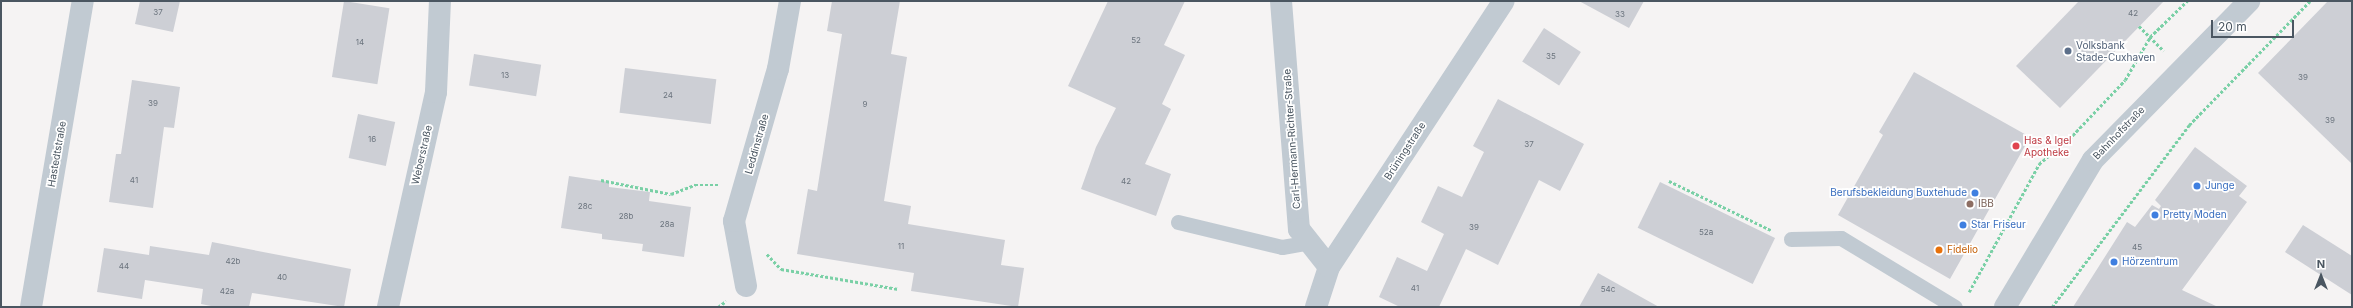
<!DOCTYPE html>
<meta charset="utf-8">
<style>
body{margin:0}
#map{position:relative;width:2353px;height:308px;overflow:hidden;background:#f5f3f3;font-family:Inter,sans-serif}
div>[style]{position:absolute}
[style*='--x']{left:calc(var(--x)*1px);top:calc(var(--y)*1px);width:calc(var(--w)*1px);rotate:calc(var(--a)*1deg)}
.building>*{inset:0;background:#cdcfd5;transform-origin:0 0}
.path>*{height:2.5px;margin-top:-1.25px;transform-origin:0;background:repeating-linear-gradient(90deg,#7ad0a6 0 3px,transparent 0 5px)}
.service>*{height:15px;margin:-7.5px;padding:0 7.5px;transform-origin:7.5px;border-radius:7.5px;background:#c1cad2}
.minor>*{height:22px;margin:-11px;padding:0 11px;transform-origin:11px;border-radius:11px;background:#c1cad2}
.dots>*{width:11px;height:11px;translate:-50% -50%;box-sizing:border-box;border:2px solid #fff;border-radius:50%}
span{translate:-50% -50%;white-space:nowrap;text-align:center;line-height:1.15;-webkit-text-stroke:3.5px #fff;paint-order:stroke}
.number-label{font-size:8px;color:#6b747e}
.number-label span{-webkit-text-stroke-width:0}
.service-label{font-size:10px;color:#4e5e75}
.left{translate:0 -50%;text-align:left}
.street-label{font-size:10px;color:#4a5661}
.health-label{font-size:10px;color:#be3a42}
.shop-label{font-size:10px;color:#366cbe}
.right{translate:-100% -50%;text-align:right}
.education-label{font-size:10px;color:#785e54}
.food-label{font-size:10px;color:#c56008}
.frame{position:absolute;inset:0;border:2px solid #4a5661;pointer-events:none}
.north{position:absolute;left:2301px;top:256px;width:40px;height:40px;-webkit-text-stroke:3px #fff;paint-order:stroke;rotate:0deg;font-size:11px;font-weight:700;line-height:16px;text-align:center;color:#4a5661}
.north::after{content:'';display:block;margin:auto;width:14px;height:18px;background:#4a5661;clip-path:polygon(50% 0,100% 100%,50% 72%,0 100%)}
.scale{position:absolute;left:2211px;top:20px;width:83px;height:18px;box-sizing:border-box;border:2px solid #4a5661;border-top:0;padding-left:5px;font-size:12px;line-height:14px;white-space:nowrap;color:#4a5661;-webkit-text-stroke:3px #fff;paint-order:stroke}
</style>
<div id="map">
<div class="building">
<div style="clip-path:polygon(140px 1px,180px 1px,173px 32px,135px 24px)"></div>
<div style="left:344px;top:1px;width:46px;height:77px;rotate:9deg"></div>
<div style="clip-path:polygon(832px 1px,900px 1px,891px 54px,907px 57px,884px 201px,911px 206px,908px 224px,1005px 240px,1001px 265px,1024px 268px,1018px 307px,911px 291px,914px 273px,797px 254px,808px 189px,817px 191px,842px 34px,827px 31px)"></div>
<div style="clip-path:polygon(1108px 1px,1185px 1px,1164px 45px,1185px 55px,1162px 104px,1171px 109px,1145px 164px,1171px 174px,1156px 216px,1081px 189px,1096px 147px,1116px 108px,1068px 86px)"></div>
<div style="clip-path:polygon(1579px 1px,1644px 1px,1629px 28px)"></div>
<div style="clip-path:polygon(2079px 1px,2164px 1px,2060px 108px,2016px 66px)"></div>
<div style="clip-path:polygon(2328px 1px,2352px 1px,2352px 164px,2258px 73px)"></div>
<div style="left:1544px;top:28px;width:44px;height:40px;rotate:33deg"></div>
<div style="left:474px;top:54px;width:68px;height:32px;rotate:9deg"></div>
<div style="left:625px;top:68px;width:92px;height:45px;rotate:7deg"></div>
<div style="clip-path:polygon(1914px 72px,2030px 137px,1950px 279px,1838px 215px,1883px 135px,1879px 132px)"></div>
<div style="clip-path:polygon(132px 80px,180px 87px,174px 128px,164px 127px,153px 208px,109px 202px,116px 154px,121px 154px)"></div>
<div style="clip-path:polygon(1498px 99px,1584px 144px,1560px 191px,1539px 180px,1498px 265px,1466px 249px,1439px 307px,1400px 307px,1379px 297px,1397px 257px,1427px 271px,1444px 234px,1421px 222px,1438px 186px,1462px 197px,1484px 152px,1473px 146px)"></div>
<div style="left:358px;top:114px;width:38px;height:45px;rotate:12deg"></div>
<div style="clip-path:polygon(2195px 147px,2247px 186px,2239px 196px,2247px 202px,2182px 290px,2218px 307px,2073px 307px,2127px 222px,2135px 227px,2152px 205px,2159px 209px,2161px 206px,2155px 200px)"></div>
<div style="clip-path:polygon(569px 176px,609px 182px,609px 187px,650px 192px,649px 201px,691px 207px,684px 257px,642px 251px,643px 244px,602px 239px,602px 234px,561px 228px)"></div>
<div style="left:1660px;top:182px;width:128px;height:51px;rotate:26deg"></div>
<div style="clip-path:polygon(2303px 225px,2352px 256px,2352px 295px,2285px 252px)"></div>
<div style="clip-path:polygon(212px 242px,351px 269px,344px 307px,252px 293px,249px 307px,216px 307px,201px 304px,203px 289px,145px 280px,142px 299px,97px 292px,104px 248px,149px 255px,150px 246px,209px 255px)"></div>
<div style="clip-path:polygon(1598px 273px,1659px 307px,1579px 307px)"></div>
</div>
<div class="path">
<div style="--x:2139;--y:26;--w:35;--a:45"></div>
<div style="--x:601;--y:180;--w:71;--a:11.3"></div>
<div style="--x:671;--y:194;--w:26;--a:-21"></div>
<div style="--x:695;--y:185;--w:23;--a:0"></div>
<div style="--x:1669;--y:181;--w:113;--a:25.7"></div>
<div style="--x:767;--y:254;--w:21;--a:47"></div>
<div style="--x:781;--y:269;--w:119;--a:9.7"></div>
<div style="--x:1969;--y:292;--w:146;--a:-61.3"></div>
<div style="--x:2039;--y:164;--w:39;--a:-40"></div>
<div style="--x:2069;--y:139;--w:81;--a:-46.5"></div>
<div style="--x:2125;--y:80;--w:50;--a:-59.8"></div>
<div style="--x:2150;--y:37;--w:52;--a:-44.2"></div>
<div style="--x:718;--y:307;--w:10;--a:-37"></div>
<div style="--x:2052;--y:307;--w:228;--a:-53"></div>
<div style="--x:2189;--y:125;--w:173;--a:-45.7"></div>
</div>
<div class="service">
<div style="--x:1178;--y:222;--w:107;--a:13.5"></div>
<div style="--x:1282;--y:247;--w:27;--a:-10"></div>
<div style="--x:1791;--y:239;--w:50;--a:-1.1"></div>
<div style="--x:1841;--y:238;--w:133;--a:31.2"></div>
</div>
<div class="minor">
<div style="--x:1281;--y:1;--w:229;--a:85.5"></div>
<div style="--x:1299;--y:229;--w:48;--a:51.7"></div>
<div style="--x:746;--y:286;--w:66;--a:-100.5"></div>
<div style="--x:734;--y:221;--w:158;--a:-73.9"></div>
<div style="--x:778;--y:69;--w:69;--a:-80"></div>
<div style="--x:31;--y:307;--w:310;--a:-80.4"></div>
<div style="--x:388;--y:307;--w:220;--a:-77.4"></div>
<div style="--x:436;--y:92;--w:91;--a:-87.5"></div>
<div style="--x:1316;--y:307;--w:42;--a:-72"></div>
<div style="--x:1329;--y:267;--w:318;--a:-56.7"></div>
<div style="--x:2005;--y:307;--w:171;--a:-59.1"></div>
<div style="--x:2093;--y:160;--w:223;--a:-45.5"></div>
</div>
<div class="dots">
<div style="left:2068px;top:51px;background:#5c6f8a"></div>
<div style="left:2016px;top:146px;background:#e0444e"></div>
<div style="left:2197px;top:186px;background:#3f7fe0"></div>
<div style="left:1975px;top:193px;background:#3f7fe0"></div>
<div style="left:1970px;top:204px;background:#8d6e63"></div>
<div style="left:2155px;top:215px;background:#3f7fe0"></div>
<div style="left:1963px;top:225px;background:#3f7fe0"></div>
<div style="left:1939px;top:250px;background:#e8710a"></div>
<div style="left:2114px;top:262px;background:#3f7fe0"></div>
</div>
<div class="number-label">
<span style="left:158px;top:13px">37</span>
<span style="left:2133px;top:14px">42</span>
<span style="left:1620px;top:15px">33</span>
<span style="left:1136px;top:41px">52</span>
<span style="left:360px;top:43px">14</span>
<span style="left:1551px;top:57px">35</span>
<span style="left:505px;top:76px">13</span>
<span style="left:2303px;top:78px">39</span>
<span style="left:668px;top:96px">24</span>
<span style="left:153px;top:104px">39</span>
<span style="left:865px;top:105px">9</span>
<span style="left:2330px;top:121px">39</span>
<span style="left:372px;top:140px">16</span>
<span style="left:1529px;top:145px">37</span>
<span style="left:134px;top:181px">41</span>
<span style="left:1126px;top:182px">42</span>
<span style="left:585px;top:207px">28c</span>
<span style="left:626px;top:217px">28b</span>
<span style="left:667px;top:225px">28a</span>
<span style="left:1474px;top:228px">39</span>
<span style="left:1706px;top:233px">52a</span>
<span style="left:901px;top:247px">11</span>
<span style="left:2137px;top:248px">45</span>
<span style="left:233px;top:262px">42b</span>
<span style="left:124px;top:267px">44</span>
<span style="left:282px;top:278px">40</span>
<span style="left:1415px;top:289px">41</span>
<span style="left:1608px;top:290px">54c</span>
<span style="left:227px;top:292px">42a</span>
</div>
<div class="service-label">
<span class="left" style="left:2076px;top:51px">Volksbank<br>Stade-Cuxhaven</span>
</div>
<div class="street-label">
<span style="left:2119px;top:133px;rotate:-46deg">Bahnhofstraße</span>
<span style="left:1292px;top:139px;rotate:-94deg">Carl-Hermann-Richter-Straße</span>
<span style="left:757px;top:144px;rotate:-74deg">Leddinstraße</span>
<span style="left:1405px;top:151px;rotate:-57deg">Brüningstraße</span>
<span style="left:57px;top:154px;rotate:-80deg">Hastedtstraße</span>
<span style="left:422px;top:155px;rotate:-77deg">Weberstraße</span>
</div>
<div class="health-label">
<span class="left" style="left:2024px;top:146px">Has &amp; Igel<br>Apotheke</span>
</div>
<div class="shop-label">
<span class="left" style="left:2205px;top:186px">Junge</span>
<span class="right" style="left:1967px;top:193px">Berufsbekleidung Buxtehude</span>
<span class="left" style="left:2163px;top:215px">Pretty Moden</span>
<span class="left" style="left:1971px;top:225px">Star Friseur</span>
<span class="left" style="left:2122px;top:262px">Hörzentrum</span>
</div>
<div class="education-label">
<span class="left" style="left:1978px;top:204px">IBB</span>
</div>
<div class="food-label">
<span class="left" style="left:1947px;top:250px">Fidelio</span>
</div>
<div class="frame"></div>
<div class="north">N</div>
<div class="scale">20 m</div>
</div>
